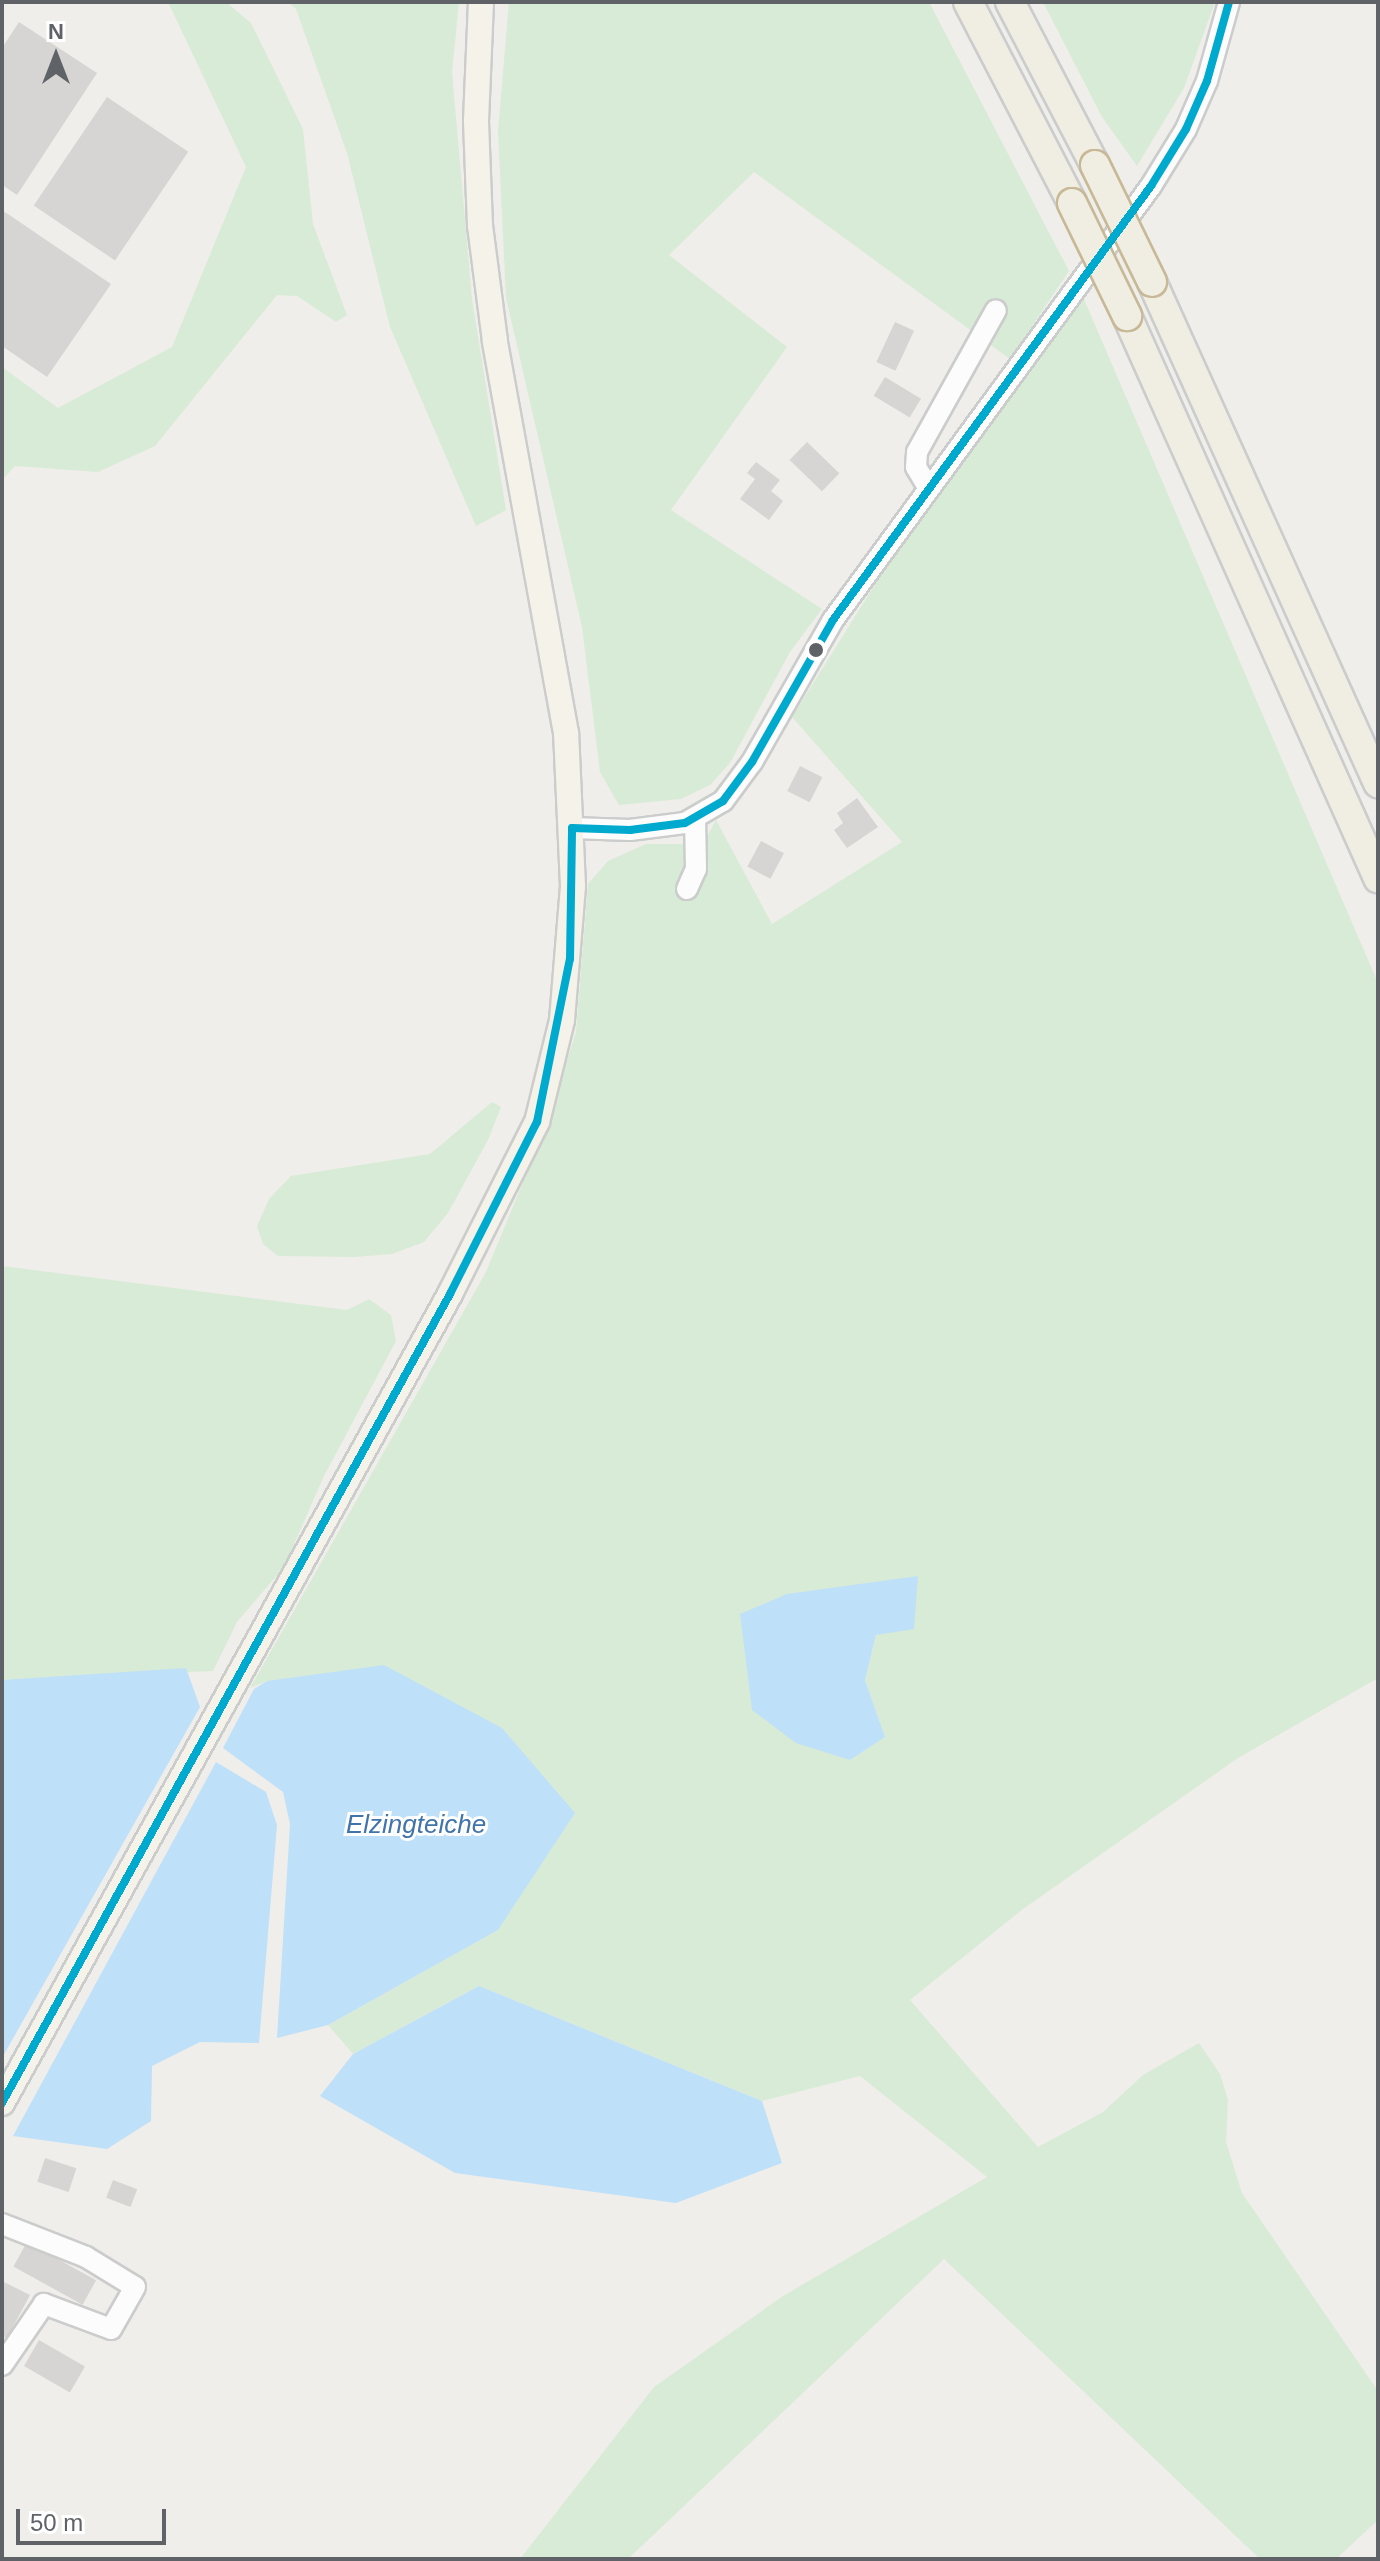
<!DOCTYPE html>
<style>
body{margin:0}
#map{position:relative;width:1380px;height:2561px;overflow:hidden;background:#efeeea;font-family:Arial,sans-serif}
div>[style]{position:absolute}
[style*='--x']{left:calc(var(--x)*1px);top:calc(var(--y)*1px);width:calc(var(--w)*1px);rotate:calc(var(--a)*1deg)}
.green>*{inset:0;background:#d8ebd6}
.water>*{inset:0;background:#bfe0f9}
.building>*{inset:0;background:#d6d5d3;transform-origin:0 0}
.roads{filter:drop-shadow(2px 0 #cbcccc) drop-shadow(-2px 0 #cbcccc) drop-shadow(0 2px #cbcccc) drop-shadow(0 -2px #cbcccc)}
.minor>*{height:20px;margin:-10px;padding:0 10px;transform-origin:10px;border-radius:10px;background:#fdfcfc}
.major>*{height:24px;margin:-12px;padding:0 12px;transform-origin:12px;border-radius:12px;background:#f4f2e9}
.highway>*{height:28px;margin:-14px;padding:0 14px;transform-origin:14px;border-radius:14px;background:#f0ede3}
.bridges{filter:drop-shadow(2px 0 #c8b996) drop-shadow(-2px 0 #c8b996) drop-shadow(0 2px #c8b996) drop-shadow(0 -2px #c8b996)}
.highway-bridge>*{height:28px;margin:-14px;padding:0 14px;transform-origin:14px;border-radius:14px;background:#f0ede3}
.bus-1>*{height:8px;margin:-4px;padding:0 4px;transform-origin:4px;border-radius:4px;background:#00a9ce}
.dots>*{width:22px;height:22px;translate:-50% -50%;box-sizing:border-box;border:4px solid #fff;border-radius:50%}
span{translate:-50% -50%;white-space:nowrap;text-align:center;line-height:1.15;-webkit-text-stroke:6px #fff;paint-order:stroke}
.water-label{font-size:26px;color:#4174aa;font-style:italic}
.frame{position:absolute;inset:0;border:4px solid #5f6368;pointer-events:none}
.north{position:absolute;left:16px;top:16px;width:80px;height:80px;-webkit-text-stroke:6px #fff;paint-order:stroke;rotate:0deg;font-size:22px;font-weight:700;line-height:32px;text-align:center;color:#5f6368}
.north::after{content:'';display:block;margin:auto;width:28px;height:36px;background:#5f6368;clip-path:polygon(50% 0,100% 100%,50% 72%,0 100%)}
.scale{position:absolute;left:16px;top:2509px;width:150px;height:36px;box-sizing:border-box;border:4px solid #5f6368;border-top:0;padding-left:10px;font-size:24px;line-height:28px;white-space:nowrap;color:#5f6368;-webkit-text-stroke:6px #fff;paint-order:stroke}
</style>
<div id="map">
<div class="green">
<div style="clip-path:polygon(168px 2px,226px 2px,251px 23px,303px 129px,313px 224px,347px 315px,336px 322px,297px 296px,277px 295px,155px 446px,98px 472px,15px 466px,2px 480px,2px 367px,58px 408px,172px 347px,246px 167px)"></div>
<div style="clip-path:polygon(288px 2px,459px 2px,452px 72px,472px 299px,506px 510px,476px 526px,390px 327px,347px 153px,296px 9px)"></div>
<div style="clip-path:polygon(509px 2px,929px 2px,1069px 271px,1010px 359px,754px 172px,669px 255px,787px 347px,671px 510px,822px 609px,790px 652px,730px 763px,710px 785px,681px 799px,619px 805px,600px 772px,582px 627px,506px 298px,498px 131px)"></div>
<div style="clip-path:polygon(1043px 2px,1215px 2px,1184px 88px,1137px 166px,1102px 117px)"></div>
<div style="clip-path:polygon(evenodd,1083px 297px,1378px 983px,1378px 1678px,1238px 1758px,1023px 1909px,910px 2000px,1038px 2147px,1103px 2112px,1143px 2075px,1199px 2043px,1220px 2074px,1228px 2100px,1226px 2142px,1242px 2193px,1378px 2391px,1378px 2520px,1336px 2559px,1260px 2559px,944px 2259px,628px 2559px,520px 2559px,654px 2387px,783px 2296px,987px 2177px,860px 2076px,762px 2101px,479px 1986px,353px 2054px,328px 2025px,498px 1930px,267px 1681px,250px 1688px,486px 1272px,547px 1124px,576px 1032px,588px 884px,608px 861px,646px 844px,703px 844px,716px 820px,772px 924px,902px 842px,792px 717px,886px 567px,1083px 297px,918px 1576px,876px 1635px,865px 1680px,885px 1737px,797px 1743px,918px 1576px)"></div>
<div style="clip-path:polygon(492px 1102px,501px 1107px,488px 1140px,448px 1213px,424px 1242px,392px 1254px,354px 1257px,278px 1256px,263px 1244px,257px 1226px,269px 1199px,291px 1176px,430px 1154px)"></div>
<div style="clip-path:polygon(2px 1266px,347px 1310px,369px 1299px,391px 1315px,396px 1341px,324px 1476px,284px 1567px,237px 1622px,213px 1671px,2px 1680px)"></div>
</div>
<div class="water">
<div style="clip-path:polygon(918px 1576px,914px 1629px,876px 1635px,865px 1680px,885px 1737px,850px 1760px,796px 1743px,752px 1710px,740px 1614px,787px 1594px)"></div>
<div style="clip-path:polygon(384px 1665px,502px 1728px,575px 1813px,498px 1930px,328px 2025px,277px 2038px,290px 1824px,283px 1792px,223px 1748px,254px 1689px,267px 1681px)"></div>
<div style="clip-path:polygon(186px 1668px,200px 1707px,2px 2058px,2px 1680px)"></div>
<div style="clip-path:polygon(216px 1762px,266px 1792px,277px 1825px,259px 2043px,200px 2042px,152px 2066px,151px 2121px,107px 2149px,13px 2136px)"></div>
<div style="clip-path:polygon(479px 1986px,762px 2101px,782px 2163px,676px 2203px,455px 2173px,320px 2096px,353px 2054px)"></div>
</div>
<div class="building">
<div style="clip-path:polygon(19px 22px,97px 73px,17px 195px,2px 185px,2px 48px)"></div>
<div style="left:107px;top:97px;width:98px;height:131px;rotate:34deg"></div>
<div style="clip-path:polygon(2px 210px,111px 284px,47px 377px,2px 346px)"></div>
<div style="left:895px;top:322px;width:21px;height:44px;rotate:25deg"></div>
<div style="left:885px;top:377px;width:42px;height:22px;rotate:31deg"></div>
<div style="left:807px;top:442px;width:45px;height:25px;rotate:44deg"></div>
<div style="clip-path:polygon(756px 462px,780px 480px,771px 491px,783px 501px,769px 520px,740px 499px,755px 479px,747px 473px)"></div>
<div style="left:800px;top:766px;width:25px;height:28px;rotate:27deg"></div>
<div style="clip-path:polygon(857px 798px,878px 827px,847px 848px,834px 830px,843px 823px,837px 813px)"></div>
<div style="left:761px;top:841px;width:26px;height:29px;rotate:28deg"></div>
<div style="left:45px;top:2158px;width:33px;height:25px;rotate:18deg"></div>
<div style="left:113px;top:2180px;width:26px;height:19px;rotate:21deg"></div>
<div style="left:27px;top:2242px;width:79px;height:28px;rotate:29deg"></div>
<div style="clip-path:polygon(4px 2282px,30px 2295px,7px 2338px,2px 2336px)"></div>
<div style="left:39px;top:2340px;width:53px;height:30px;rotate:30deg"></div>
</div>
<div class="roads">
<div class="minor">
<div style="--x:928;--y:487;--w:23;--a:-121"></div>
<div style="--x:916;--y:467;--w:15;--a:-86"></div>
<div style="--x:917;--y:452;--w:162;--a:-60.9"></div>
<div style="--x:572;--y:828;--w:58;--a:2"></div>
<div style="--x:630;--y:830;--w:55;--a:-7.3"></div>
<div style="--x:685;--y:823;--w:44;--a:-30.1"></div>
<div style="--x:723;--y:801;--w:49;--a:-53.4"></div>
<div style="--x:752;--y:762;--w:163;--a:-60.3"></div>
<div style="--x:833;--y:620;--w:538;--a:-53.77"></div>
<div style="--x:1151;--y:186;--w:67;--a:-58.4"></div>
<div style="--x:1186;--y:129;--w:52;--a:-66.4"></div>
<div style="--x:1207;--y:81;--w:82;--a:-74.4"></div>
<div style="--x:687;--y:889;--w:22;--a:-66"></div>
<div style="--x:696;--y:869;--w:50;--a:-91.1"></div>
<div style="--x:2;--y:2224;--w:90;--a:21.4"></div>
<div style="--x:86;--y:2257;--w:57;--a:31.5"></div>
<div style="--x:135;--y:2287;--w:48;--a:119.7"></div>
<div style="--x:111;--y:2329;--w:72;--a:-159.5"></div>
<div style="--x:44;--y:2304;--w:74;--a:124.5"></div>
</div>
<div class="major">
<div style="--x:2;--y:2103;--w:925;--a:-61.02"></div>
<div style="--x:450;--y:1294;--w:193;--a:-63.2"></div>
<div style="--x:537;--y:1122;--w:105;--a:-76.2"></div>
<div style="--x:562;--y:1020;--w:134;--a:-85.3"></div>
<div style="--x:573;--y:886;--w:153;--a:-92.6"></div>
<div style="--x:566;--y:733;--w:398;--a:-100.3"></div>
<div style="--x:495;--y:341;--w:116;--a:-97.4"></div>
<div style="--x:480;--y:226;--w:105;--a:-92.2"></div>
<div style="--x:476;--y:121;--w:119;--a:-87.6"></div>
</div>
<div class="highway">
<div style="--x:968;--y:2;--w:226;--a:62.6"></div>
<div style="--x:1010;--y:2;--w:184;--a:62.5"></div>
<div style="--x:1152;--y:282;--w:550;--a:65.72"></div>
<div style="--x:1127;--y:316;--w:616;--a:65.93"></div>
</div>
</div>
<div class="bridges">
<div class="highway-bridge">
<div style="--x:1095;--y:165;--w:130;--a:64"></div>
<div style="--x:1072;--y:203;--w:126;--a:64"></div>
</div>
</div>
<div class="bus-1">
<div style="--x:572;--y:828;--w:58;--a:2"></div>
<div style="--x:630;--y:830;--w:55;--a:-7.3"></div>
<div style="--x:685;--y:823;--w:44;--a:-30.1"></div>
<div style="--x:723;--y:801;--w:49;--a:-53.4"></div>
<div style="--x:752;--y:762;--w:163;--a:-60.3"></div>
<div style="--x:833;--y:620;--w:538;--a:-53.77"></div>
<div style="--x:1151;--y:186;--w:67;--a:-58.4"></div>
<div style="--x:1186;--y:129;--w:52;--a:-66.4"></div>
<div style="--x:1207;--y:81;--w:82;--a:-74.4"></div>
<div style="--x:2;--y:2103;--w:925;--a:-61.02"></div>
<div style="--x:450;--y:1294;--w:193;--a:-63.2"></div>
<div style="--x:537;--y:1122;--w:166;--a:-78.6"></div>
<div style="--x:570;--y:959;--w:131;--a:-89.1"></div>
</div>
<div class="dots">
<div style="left:816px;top:650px;background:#5f6368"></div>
</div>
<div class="water-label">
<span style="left:416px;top:1825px">Elzingteiche</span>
</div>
<div class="frame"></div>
<div class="north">N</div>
<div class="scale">50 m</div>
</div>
